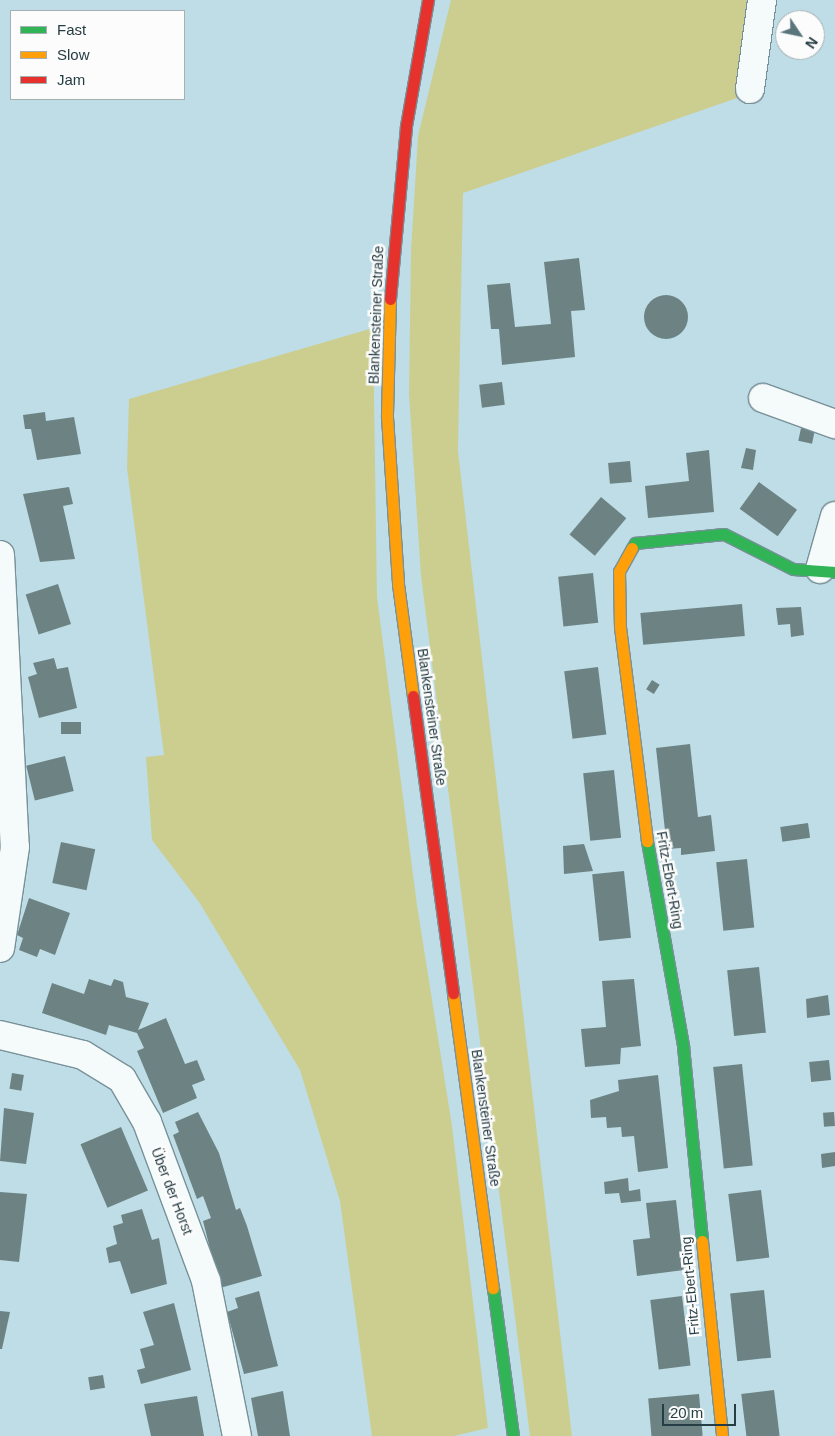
<!DOCTYPE html>
<meta charset="utf-8">
<style>
body{margin:0}
#map{position:relative;width:835px;height:1436px;overflow:hidden;background:#bedde7;font-family:Arial,sans-serif}
div>[style]{position:absolute}
[style*='--x']{left:calc(var(--x)*1px);top:calc(var(--y)*1px);width:calc(var(--w)*1px);rotate:calc(var(--a)*1deg)}
.green>*{inset:0;background:#ccce90}
.building>*{inset:0;background:#6d8383;transform-origin:0 0}
.round{border-radius:50%}
.roads{filter:drop-shadow(1px 0 #789198) drop-shadow(-1px 0 #789198) drop-shadow(0 1px #789198) drop-shadow(0 -1px #789198)}
.street>*{height:28px;margin:-14px;padding:0 14px;transform-origin:14px;border-radius:14px;background:#f5fafb}
.fast>*{height:11px;margin:-5.5px;padding:0 5.5px;transform-origin:5.5px;border-radius:5.5px;background:#30b455}
.slow>*{height:11px;margin:-5.5px;padding:0 5.5px;transform-origin:5.5px;border-radius:5.5px;background:#ff9f0a}
.jam>*{height:11px;margin:-5.5px;padding:0 5.5px;transform-origin:5.5px;border-radius:5.5px;background:#e5322d}
span{translate:-50% -50%;white-space:nowrap;text-align:center;line-height:1.15;-webkit-text-stroke:5px #fcfcfc;paint-order:stroke}
.street-label{font-size:14px;color:#253d44}
.legend{position:absolute;left:10px;top:10px;width:175px;height:90px;box-sizing:border-box;background:#fcfcfc;border:1px solid #a6b0b2;margin:0;padding:6px 9px;list-style:none;font-size:15px;color:#253d44}
.legend li{display:flex;align-items:center;gap:10px;height:25px}
.legend b{width:25px;border:1px solid #a6b0b2}
.north{position:absolute;left:775px;top:10px;width:50px;height:50px;box-sizing:border-box;background:#fcfcfc;border:1px solid #a6b0b2;border-radius:50%;rotate:124deg;font-size:14px;font-weight:700;line-height:20px;text-align:center;color:#253d44}
.north::after{content:'';display:block;margin:auto;width:18px;height:22px;background:#5b757d;clip-path:polygon(50% 0,100% 100%,50% 72%,0 100%)}
.scale{position:absolute;left:662px;top:1404px;width:74px;height:22px;box-sizing:border-box;border:2px solid #253d44;border-top:0;padding-left:6px;font-size:15px;line-height:18px;white-space:nowrap;color:#253d44;-webkit-text-stroke:4px #fcfcfc;paint-order:stroke}
</style>
<div id="map">
<div class="green">
<div style="clip-path:polygon(451px 0,752px 0,740px 97px,463px 193px,458px 451px,572px 1436px,530px 1436px,421px 576px,409px 394px,411px 251px,418px 136px)"></div>
<div style="clip-path:polygon(373px 328px,377px 597px,417px 905px,452px 1126px,488px 1428px,454px 1436px,372px 1436px,340px 1201px,300px 1070px,199px 902px,152px 840px,146px 757px,164px 755px,127px 468px,129px 399px)"></div>
</div>
<div class="building">
<div style="clip-path:polygon(579px 258px,585px 310px,571px 311px,575px 357px,502px 365px,499px 329px,491px 329px,487px 285px,510px 283px,515px 327px,551px 324px,544px 262px)"></div>
<div class="round" style="left:644px;top:295px;width:44px;height:44px"></div>
<div style="left:502px;top:382px;width:23px;height:23px;rotate:83deg"></div>
<div style="clip-path:polygon(45px 412px,46px 421px,74px 417px,81px 454px,37px 460px,31px 429px,25px 429px,23px 415px)"></div>
<div style="left:801px;top:428px;width:14px;height:13px;rotate:12deg"></div>
<div style="clip-path:polygon(746px 448px,756px 450px,753px 470px,741px 468px)"></div>
<div style="clip-path:polygon(709px 450px,714px 512px,648px 518px,645px 486px,689px 481px,686px 453px)"></div>
<div style="left:630px;top:461px;width:21px;height:22px;rotate:85deg"></div>
<div style="left:759px;top:482px;width:47px;height:33px;rotate:36deg"></div>
<div style="clip-path:polygon(69px 487px,73px 504px,63px 506px,75px 559px,40px 562px,23px 494px)"></div>
<div style="left:601px;top:497px;width:33px;height:49px;rotate:40deg"></div>
<div style="left:593px;top:573px;width:50px;height:35px;rotate:84deg"></div>
<div style="left:58px;top:584px;width:42px;height:34px;rotate:72deg"></div>
<div style="left:742px;top:604px;width:32px;height:102px;rotate:85deg"></div>
<div style="clip-path:polygon(801px 607px,804px 635px,791px 637px,790px 624px,778px 625px,776px 608px)"></div>
<div style="clip-path:polygon(54px 658px,57px 669px,68px 667px,77px 708px,39px 718px,28px 677px,37px 674px,33px 663px)"></div>
<div style="left:598px;top:667px;width:68px;height:34px;rotate:83deg"></div>
<div style="left:652px;top:680px;width:9px;height:11px;rotate:32deg"></div>
<div style="left:61px;top:722px;width:20px;height:12px"></div>
<div style="clip-path:polygon(690px 744px,698px 817px,711px 815px,715px 851px,681px 855px,681px 848px,667px 849px,656px 748px)"></div>
<div style="left:65px;top:756px;width:36px;height:40px;rotate:76deg"></div>
<div style="left:614px;top:770px;width:68px;height:31px;rotate:84deg"></div>
<div style="left:808px;top:823px;width:15px;height:28px;rotate:82deg"></div>
<div style="left:61px;top:842px;width:35px;height:42px;rotate:12deg"></div>
<div style="clip-path:polygon(584px 844px,593px 871px,564px 874px,563px 846px)"></div>
<div style="left:747px;top:859px;width:69px;height:31px;rotate:84deg"></div>
<div style="left:624px;top:871px;width:67px;height:32px;rotate:84deg"></div>
<div style="clip-path:polygon(29px 898px,70px 913px,55px 955px,40px 949px,37px 957px,19px 950px,23px 938px,17px 935px)"></div>
<div style="left:759px;top:967px;width:66px;height:32px;rotate:84deg"></div>
<div style="clip-path:polygon(89px 979px,111px 986px,114px 979px,123px 982px,126px 997px,149px 1003px,138px 1030px,166px 1018px,185px 1064px,197px 1060px,205px 1080px,192px 1085px,197px 1098px,163px 1113px,137px 1051px,144px 1048px,137px 1033px,109px 1025px,106px 1035px,42px 1013px,52px 983px,84px 994px)"></div>
<div style="clip-path:polygon(634px 979px,641px 1046px,621px 1048px,620px 1064px,585px 1067px,581px 1029px,606px 1027px,602px 981px)"></div>
<div style="clip-path:polygon(828px 995px,830px 1015px,807px 1018px,806px 999px)"></div>
<div style="left:829px;top:1060px;width:20px;height:20px;rotate:84deg"></div>
<div style="left:742px;top:1064px;width:102px;height:29px;rotate:84deg"></div>
<div style="left:12px;top:1073px;width:12px;height:16px;rotate:9deg"></div>
<div style="clip-path:polygon(658px 1075px,668px 1168px,638px 1172px,634px 1136px,622px 1137px,621px 1127px,607px 1128px,606px 1117px,591px 1118px,590px 1100px,619px 1091px,618px 1080px)"></div>
<div style="clip-path:polygon(4px 1108px,34px 1113px,26px 1164px,0 1161px)"></div>
<div style="clip-path:polygon(198px 1112px,219px 1153px,236px 1210px,240px 1208px,247px 1226px,262px 1276px,220px 1288px,203px 1221px,211px 1218px,203px 1196px,197px 1199px,173px 1135px,179px 1132px,175px 1122px)"></div>
<div style="left:834px;top:1112px;width:14px;height:11px;rotate:86deg"></div>
<div style="left:121px;top:1127px;width:69px;height:44px;rotate:67deg"></div>
<div style="clip-path:polygon(835px 1152px,835px 1166px,822px 1168px,821px 1154px)"></div>
<div style="clip-path:polygon(628px 1178px,629px 1191px,640px 1189px,641px 1201px,621px 1203px,619px 1193px,605px 1194px,604px 1182px)"></div>
<div style="left:761px;top:1190px;width:68px;height:33px;rotate:83deg"></div>
<div style="clip-path:polygon(0 1192px,27px 1194px,19px 1262px,0 1260px)"></div>
<div style="clip-path:polygon(676px 1200px,684px 1270px,637px 1276px,633px 1240px,650px 1238px,646px 1203px)"></div>
<div style="clip-path:polygon(142px 1209px,152px 1240px,159px 1238px,167px 1284px,131px 1294px,120px 1261px,109px 1263px,106px 1248px,117px 1244px,113px 1226px,123px 1223px,121px 1215px)"></div>
<div style="left:764px;top:1290px;width:68px;height:34px;rotate:84deg"></div>
<div style="clip-path:polygon(259px 1291px,278px 1366px,244px 1374px,227px 1312px,238px 1308px,235px 1298px)"></div>
<div style="left:682px;top:1296px;width:70px;height:32px;rotate:83deg"></div>
<div style="clip-path:polygon(174px 1303px,191px 1370px,141px 1384px,137px 1370px,145px 1368px,140px 1349px,154px 1345px,143px 1312px)"></div>
<div style="clip-path:polygon(0 1311px,10px 1312px,2px 1349px,0 1349px)"></div>
<div style="left:103px;top:1375px;width:13px;height:15px;rotate:81deg"></div>
<div style="left:774px;top:1390px;width:46px;height:33px;rotate:83deg"></div>
<div style="clip-path:polygon(283px 1391px,290px 1436px,258px 1436px,251px 1398px)"></div>
<div style="left:699px;top:1394px;width:42px;height:51px;rotate:85deg"></div>
<div style="clip-path:polygon(197px 1396px,204px 1436px,151px 1436px,144px 1404px)"></div>
</div>
<div class="roads">
<div class="street">
<div style="--x:750;--y:89;--w:90;--a:-82.3"></div>
<div style="--x:763;--y:398;--w:77;--a:19.9"></div>
<div style="--x:0;--y:555;--w:292;--a:87.1"></div>
<div style="--x:15;--y:847;--w:102;--a:98.4"></div>
<div style="--x:820;--y:569;--w:55;--a:-74.2"></div>
<div style="--x:0;--y:1035;--w:85;--a:13.5"></div>
<div style="--x:83;--y:1055;--w:46;--a:31.6"></div>
<div style="--x:122;--y:1079;--w:50;--a:59.8"></div>
<div style="--x:147;--y:1122;--w:170;--a:69.6"></div>
<div style="--x:206;--y:1281;--w:158;--a:78.7"></div>
</div>
<div class="fast">
<div style="--x:632;--y:548;--w:6;--a:-59"></div>
<div style="--x:635;--y:543;--w:89;--a:-5.8"></div>
<div style="--x:724;--y:534;--w:77;--a:26.9"></div>
<div style="--x:793;--y:569;--w:42;--a:4.1"></div>
<div style="--x:647;--y:841;--w:208;--a:80"></div>
<div style="--x:683;--y:1046;--w:196;--a:84.4"></div>
<div style="--x:493;--y:1288;--w:149;--a:82.3"></div>
</div>
<div class="slow">
<div style="--x:390;--y:299;--w:118;--a:91.5"></div>
<div style="--x:387;--y:417;--w:167;--a:86.2"></div>
<div style="--x:398;--y:584;--w:113;--a:82.4"></div>
<div style="--x:632;--y:548;--w:26;--a:119"></div>
<div style="--x:619;--y:571;--w:56;--a:89"></div>
<div style="--x:620;--y:627;--w:216;--a:82.8"></div>
<div style="--x:453;--y:993;--w:298;--a:82.3"></div>
<div style="--x:702;--y:1241;--w:196;--a:84.1"></div>
</div>
<div class="jam">
<div style="--x:390;--y:299;--w:174;--a:-84.7"></div>
<div style="--x:406;--y:126;--w:128;--a:-80.1"></div>
<div style="--x:413;--y:696;--w:300;--a:82.3"></div>
</div>
</div>
<div class="street-label">
<span style="left:376px;top:315px;rotate:-88deg">Blankensteiner Straße</span>
<span style="left:432px;top:717px;rotate:82deg">Blankensteiner Straße</span>
<span style="left:670px;top:880px;rotate:80deg">Fritz-Ebert-Ring</span>
<span style="left:486px;top:1118px;rotate:82deg">Blankensteiner Straße</span>
<span style="left:172px;top:1191px;rotate:69deg">Über der Horst</span>
<span style="left:690px;top:1286px;rotate:-95deg">Fritz-Ebert-Ring</span>
</div>
<ul class="legend">
<li><b style="height:6px;background:#30b455"></b>Fast</li>
<li><b style="height:6px;background:#ff9f0a"></b>Slow</li>
<li><b style="height:6px;background:#e5322d"></b>Jam</li>
</ul>
<div class="north">N</div>
<div class="scale">20 m</div>
</div>
